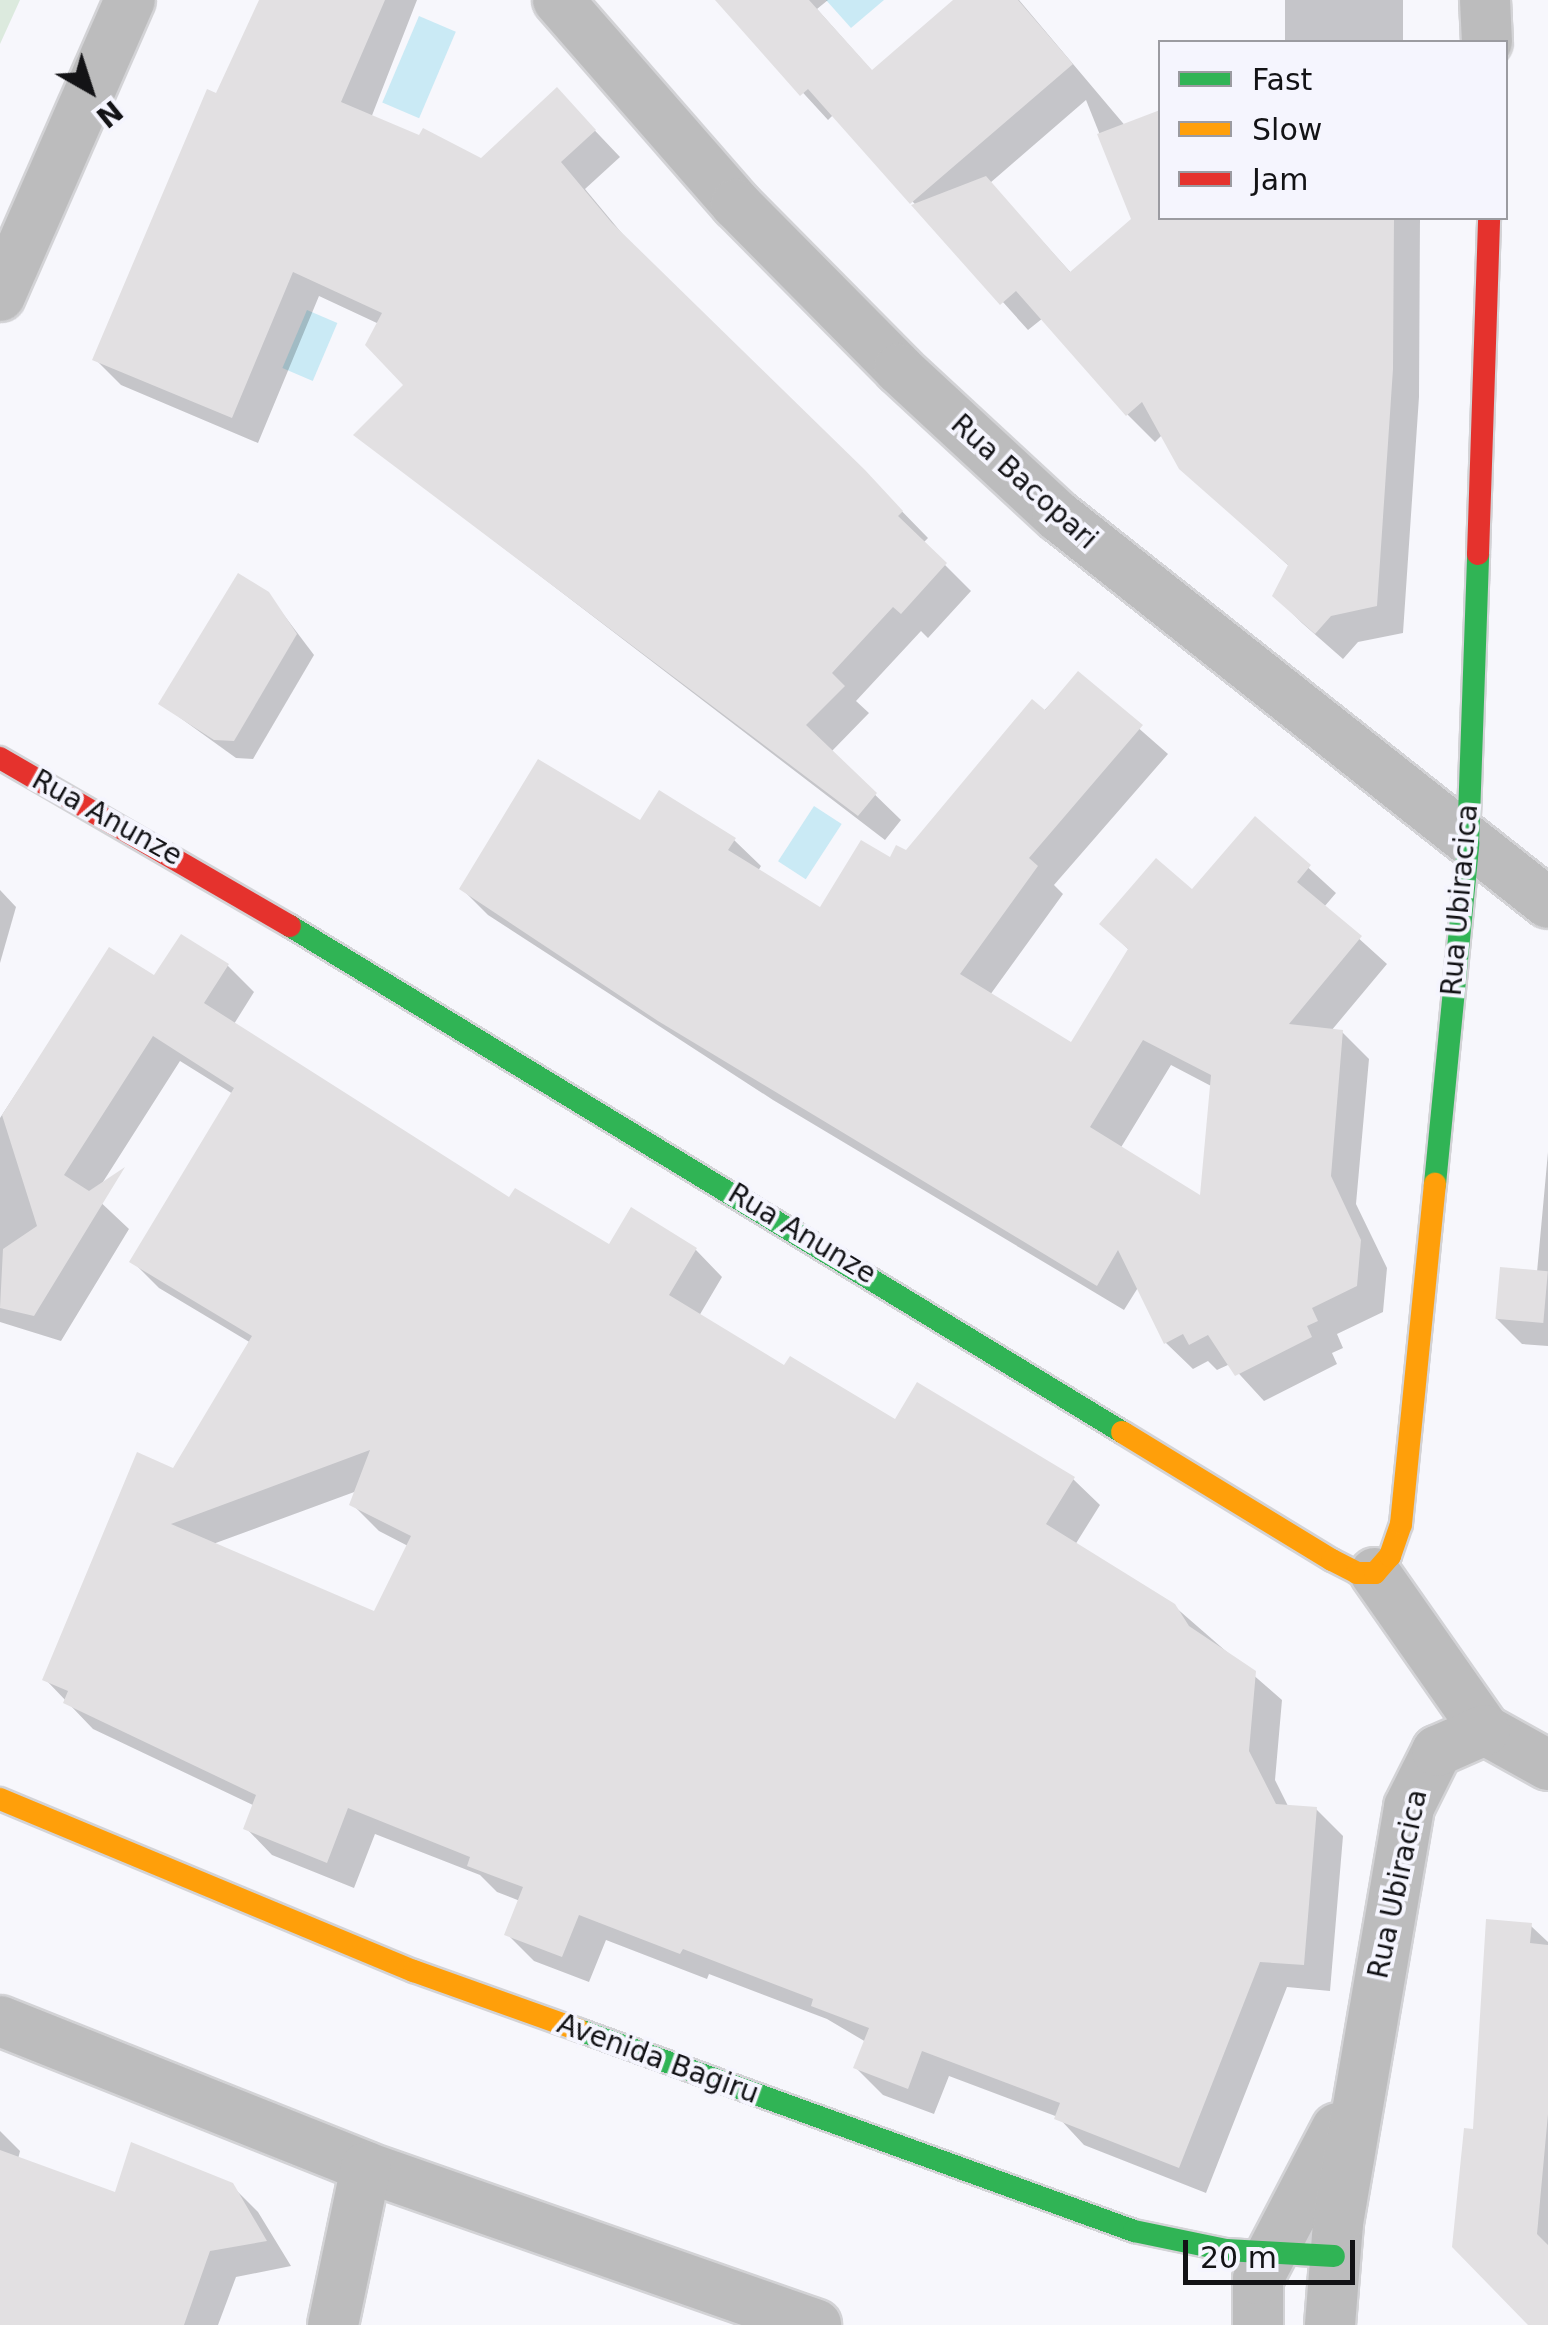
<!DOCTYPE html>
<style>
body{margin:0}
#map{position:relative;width:1548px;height:2325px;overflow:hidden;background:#f7f7fc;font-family:"DejaVu Sans",sans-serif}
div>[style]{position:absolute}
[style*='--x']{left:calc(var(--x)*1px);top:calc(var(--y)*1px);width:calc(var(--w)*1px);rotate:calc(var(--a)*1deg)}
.green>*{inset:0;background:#dceade}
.water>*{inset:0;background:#caeaf5;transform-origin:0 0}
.shadow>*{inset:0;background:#0003;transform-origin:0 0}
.building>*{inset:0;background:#e2e0e2;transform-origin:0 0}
.roads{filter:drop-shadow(2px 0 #d3d3d6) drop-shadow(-2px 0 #d3d3d6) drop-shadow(0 2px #d3d3d6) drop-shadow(0 -2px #d3d3d6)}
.street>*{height:50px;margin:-25px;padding:0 25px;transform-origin:25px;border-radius:25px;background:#bcbcbd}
.fast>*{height:22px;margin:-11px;padding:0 11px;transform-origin:11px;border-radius:11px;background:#30b455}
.slow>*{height:22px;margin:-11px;padding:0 11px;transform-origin:11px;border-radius:11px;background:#ff9f0a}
.jam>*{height:22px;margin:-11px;padding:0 11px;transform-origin:11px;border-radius:11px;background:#e5322d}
span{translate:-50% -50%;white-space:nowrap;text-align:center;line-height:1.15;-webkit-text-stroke:8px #f5f5fe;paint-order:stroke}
.street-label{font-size:28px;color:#131316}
.legend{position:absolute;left:1158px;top:40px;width:350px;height:180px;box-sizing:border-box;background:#f5f5fe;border:2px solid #9b9ba1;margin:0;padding:12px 18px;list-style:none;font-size:30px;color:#131316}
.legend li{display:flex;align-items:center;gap:20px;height:50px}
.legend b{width:50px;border:2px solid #9b9ba1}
.north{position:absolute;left:40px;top:40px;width:100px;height:100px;-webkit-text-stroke:8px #f5f5fe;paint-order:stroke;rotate:141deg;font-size:28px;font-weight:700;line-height:40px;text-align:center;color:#131316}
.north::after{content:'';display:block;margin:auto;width:35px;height:45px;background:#131316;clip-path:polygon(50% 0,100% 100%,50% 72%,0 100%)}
.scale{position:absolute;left:1183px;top:2240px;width:172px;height:45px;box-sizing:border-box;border:5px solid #131316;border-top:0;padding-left:12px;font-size:30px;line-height:35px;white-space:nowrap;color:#131316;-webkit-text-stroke:8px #f5f5fe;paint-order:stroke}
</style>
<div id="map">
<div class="green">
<div style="clip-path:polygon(0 0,20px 0,0 44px)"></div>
</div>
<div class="water">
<div style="clip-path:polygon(826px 0,884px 0,851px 28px)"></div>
<div style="left:419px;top:16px;width:40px;height:94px;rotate:23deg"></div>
<div style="left:307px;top:310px;width:33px;height:63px;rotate:23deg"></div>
<div style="left:814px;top:806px;width:33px;height:66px;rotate:33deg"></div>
</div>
<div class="shadow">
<div style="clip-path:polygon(262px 0,417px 0,371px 118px,481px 161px,582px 117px,620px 157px,585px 189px,635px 249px,891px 500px,928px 538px,923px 543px,971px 591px,928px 638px,921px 631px,856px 701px,869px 713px,831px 752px,901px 820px,885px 840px,356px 435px,407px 386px,379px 324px,319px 296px,258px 443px,121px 385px,95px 359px)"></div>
<div style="clip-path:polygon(evenodd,718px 0,828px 0,817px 9px,873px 72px,975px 0,1019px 0,1160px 167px,1160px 218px,1203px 218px,1218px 234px,1266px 348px,1267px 218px,1420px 218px,1419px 397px,1403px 633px,1358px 642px,1343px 659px,1302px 623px,1275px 596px,1290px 567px,1181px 468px,1163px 434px,1155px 442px,1128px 415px,1043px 318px,1028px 330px,834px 114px,828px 120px,718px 0,1086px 100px,1134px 220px,1072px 274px,990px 183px,1086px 100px)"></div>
<div style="left:1285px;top:0;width:118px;height:42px"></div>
<div style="clip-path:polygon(268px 594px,314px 655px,253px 759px,236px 758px,161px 704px)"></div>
<div style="clip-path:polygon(evenodd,1078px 675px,1168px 754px,1054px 885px,1063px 894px,990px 995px,1072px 1046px,1130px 951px,1103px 924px,1192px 892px,1255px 819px,1336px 893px,1324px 907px,1387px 964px,1331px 1031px,1342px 1032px,1369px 1059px,1356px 1204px,1387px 1268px,1383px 1312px,1337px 1334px,1343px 1348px,1332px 1353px,1337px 1364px,1264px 1401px,1230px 1364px,1217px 1370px,1208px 1361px,1193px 1369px,1166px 1343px,1139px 1286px,1124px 1310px,773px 1100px,488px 915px,462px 889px,640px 824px,734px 840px,761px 866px,758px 871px,821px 910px,907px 854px,1078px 675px,1171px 1065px,1213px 1087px,1202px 1200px,1120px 1149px,1171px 1065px)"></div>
<div style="clip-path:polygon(0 890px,16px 907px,0 963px)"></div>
<div style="clip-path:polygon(evenodd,110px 950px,154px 979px,227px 965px,254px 992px,234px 1024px,510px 1200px,610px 1248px,632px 1211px,696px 1250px,722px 1277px,699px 1316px,785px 1369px,896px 1423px,1073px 1479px,1100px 1505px,1075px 1545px,1174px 1606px,1282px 1700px,1275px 1780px,1289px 1808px,1316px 1809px,1343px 1836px,1330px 1991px,1287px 1987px,1206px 2193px,1084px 2145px,1058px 2117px,949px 2076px,934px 2114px,883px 2095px,856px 2068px,866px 2042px,827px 2019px,709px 1974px,707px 1979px,606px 1940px,589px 1982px,534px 1961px,507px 1934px,520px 1901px,497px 1892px,480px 1875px,375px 1834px,354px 1888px,272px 1855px,246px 1828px,255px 1806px,93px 1729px,45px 1679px,251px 1343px,159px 1288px,132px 1261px,233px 1094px,180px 1061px,94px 1196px,129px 1229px,61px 1341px,0 1322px,0 1118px,110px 950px,357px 1491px,352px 1504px,379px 1531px,408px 1546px,376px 1615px,213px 1544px,357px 1491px)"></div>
<div style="clip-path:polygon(1548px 1152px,1548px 1346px,1522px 1344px,1496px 1318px,1537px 1272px)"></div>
<div style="clip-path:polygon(1531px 1926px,1548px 1942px,1548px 2325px,1531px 2325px,1475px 2131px)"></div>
<div style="clip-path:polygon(0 2131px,20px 2151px,18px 2159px,116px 2195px,231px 2185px,258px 2212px,291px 2266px,236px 2277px,218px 2325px,0 2325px)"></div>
</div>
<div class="building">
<div style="clip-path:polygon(259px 0,385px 0,341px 102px,419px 135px,423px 128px,481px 158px,557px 87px,596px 130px,561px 162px,612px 223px,865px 470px,903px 511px,898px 516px,947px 563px,901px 614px,893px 607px,832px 673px,845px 686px,806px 725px,877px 793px,858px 816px,353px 435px,403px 385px,365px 345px,382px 313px,293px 272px,232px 418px,92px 360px,207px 89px,216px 93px)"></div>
<div style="clip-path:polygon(715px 0,809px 0,872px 70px,953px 0,1018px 0,1073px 64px,910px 204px,808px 89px,800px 96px)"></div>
<div style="clip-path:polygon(1160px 110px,1160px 218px,1394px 218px,1393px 369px,1377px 606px,1331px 616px,1315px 634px,1272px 596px,1288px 565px,1179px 469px,1142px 402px,1126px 416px,1016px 291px,1000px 305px,911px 205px,986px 176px,1070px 272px,1131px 219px,1097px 134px)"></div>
<div style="clip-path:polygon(238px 573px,269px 592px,297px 634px,234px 741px,214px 740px,158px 704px)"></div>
<div style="clip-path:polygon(evenodd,1078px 671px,1143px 725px,1029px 858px,1038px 866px,960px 974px,1071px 1042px,1128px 949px,1099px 924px,1156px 858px,1192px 889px,1255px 816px,1311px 865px,1297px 882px,1362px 936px,1289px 1024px,1343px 1030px,1331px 1176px,1361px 1240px,1357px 1286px,1312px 1308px,1318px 1321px,1307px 1326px,1312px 1337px,1235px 1376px,1208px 1335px,1189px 1345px,1183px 1334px,1164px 1344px,1118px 1250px,1097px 1286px,658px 1021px,459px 889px,538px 759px,640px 820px,659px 790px,736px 838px,728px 850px,820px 907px,861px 840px,890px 857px,896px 845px,906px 850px,1032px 699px,1045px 710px,1078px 671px,1143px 1040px,1211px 1075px,1200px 1195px,1090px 1127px,1143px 1040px)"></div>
<div style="clip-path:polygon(evenodd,181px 934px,229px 964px,204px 1003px,509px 1197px,515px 1188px,609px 1244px,631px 1207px,697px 1248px,669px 1295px,784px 1365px,790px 1356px,895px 1419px,917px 1382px,1075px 1477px,1046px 1524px,1175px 1604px,1189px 1626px,1256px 1671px,1249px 1751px,1276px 1804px,1317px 1807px,1304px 1965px,1260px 1962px,1179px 2168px,1054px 2119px,1060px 2103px,922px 2051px,908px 2089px,853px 2068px,869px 2028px,811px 2006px,813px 1999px,683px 1949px,680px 1954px,579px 1915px,562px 1957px,504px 1935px,523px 1887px,467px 1866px,470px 1857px,348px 1808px,327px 1863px,243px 1829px,256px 1795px,63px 1703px,68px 1691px,42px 1680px,137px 1452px,173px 1468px,252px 1336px,129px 1262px,234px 1088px,153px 1036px,64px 1175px,89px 1191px,125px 1167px,34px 1316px,0 1308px,3px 1249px,37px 1226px,2px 1115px,109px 947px,154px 975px,181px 934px,370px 1450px,349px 1505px,411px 1536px,374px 1611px,171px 1524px,370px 1450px)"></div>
<div style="left:1500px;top:1267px;width:48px;height:52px;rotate:5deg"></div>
<div style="clip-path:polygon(1486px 1919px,1532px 1923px,1530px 1943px,1548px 1945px,1548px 2114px,1537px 2234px,1548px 2245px,1548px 2325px,1528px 2325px,1452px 2247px,1464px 2128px,1473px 2129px)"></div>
<div style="clip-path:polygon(131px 2142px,233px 2183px,267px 2241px,210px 2251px,184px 2325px,0 2325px,0 2150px,115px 2192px)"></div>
</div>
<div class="roads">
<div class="street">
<div style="--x:558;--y:0;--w:271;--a:48.9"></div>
<div style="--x:736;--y:204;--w:232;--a:45.3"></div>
<div style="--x:899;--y:369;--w:217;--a:42.8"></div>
<div style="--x:1058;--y:516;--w:624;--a:38.3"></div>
<div style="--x:1485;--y:0;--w:42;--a:87.3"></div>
<div style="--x:0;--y:296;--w:323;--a:-66.3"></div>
<div style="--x:1375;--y:1573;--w:192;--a:55"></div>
<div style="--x:1485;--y:1730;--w:72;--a:29.1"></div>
<div style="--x:0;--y:2021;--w:394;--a:21.7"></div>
<div style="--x:366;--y:2167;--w:477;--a:19.3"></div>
<div style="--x:333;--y:2325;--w:161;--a:-78.2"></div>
<div style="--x:1258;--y:2325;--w:46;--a:-90"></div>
<div style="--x:1258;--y:2279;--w:170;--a:-62.4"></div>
<div style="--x:1330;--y:2325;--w:102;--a:-85.5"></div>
<div style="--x:1338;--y:2223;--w:422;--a:-80.3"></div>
<div style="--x:1409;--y:1807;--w:63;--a:-63.4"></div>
<div style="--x:1437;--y:1751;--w:52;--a:-23.6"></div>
</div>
<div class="fast">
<div style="--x:290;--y:926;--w:974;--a:31.31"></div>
<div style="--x:1435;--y:1184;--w:341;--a:-84.4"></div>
<div style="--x:1468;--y:845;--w:291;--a:-88"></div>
<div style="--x:579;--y:2030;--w:590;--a:19.91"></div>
<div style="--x:1134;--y:2231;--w:94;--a:11.7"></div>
<div style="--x:1226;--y:2250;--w:108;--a:3.2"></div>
</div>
<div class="slow">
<div style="--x:1122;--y:1432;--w:246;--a:31.4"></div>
<div style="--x:1332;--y:1560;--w:28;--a:27"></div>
<div style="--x:1357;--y:1573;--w:18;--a:0"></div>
<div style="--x:1375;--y:1573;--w:23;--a:-49"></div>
<div style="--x:1390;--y:1556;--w:34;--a:-71"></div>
<div style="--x:1401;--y:1524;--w:342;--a:-84.3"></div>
<div style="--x:0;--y:1799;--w:448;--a:22.6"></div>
<div style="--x:414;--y:1971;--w:175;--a:19.7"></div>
</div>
<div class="jam">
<div style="--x:1478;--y:554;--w:336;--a:-88.1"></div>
<div style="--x:0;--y:758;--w:335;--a:30.1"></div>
</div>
</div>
<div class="street-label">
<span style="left:1024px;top:482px;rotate:42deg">Rua Bacopari</span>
<span style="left:107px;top:818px;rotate:29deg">Rua Anunze</span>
<span style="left:1460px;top:900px;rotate:-85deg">Rua Ubiracica</span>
<span style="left:802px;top:1234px;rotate:31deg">Rua Anunze</span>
<span style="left:1398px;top:1884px;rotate:-78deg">Rua Ubiracica</span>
<span style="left:658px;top:2059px;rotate:20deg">Avenida Bagiru</span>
</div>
<ul class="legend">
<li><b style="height:12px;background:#30b455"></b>Fast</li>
<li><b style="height:12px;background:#ff9f0a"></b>Slow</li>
<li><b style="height:12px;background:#e5322d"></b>Jam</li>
</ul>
<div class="north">N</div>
<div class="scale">20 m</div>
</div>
